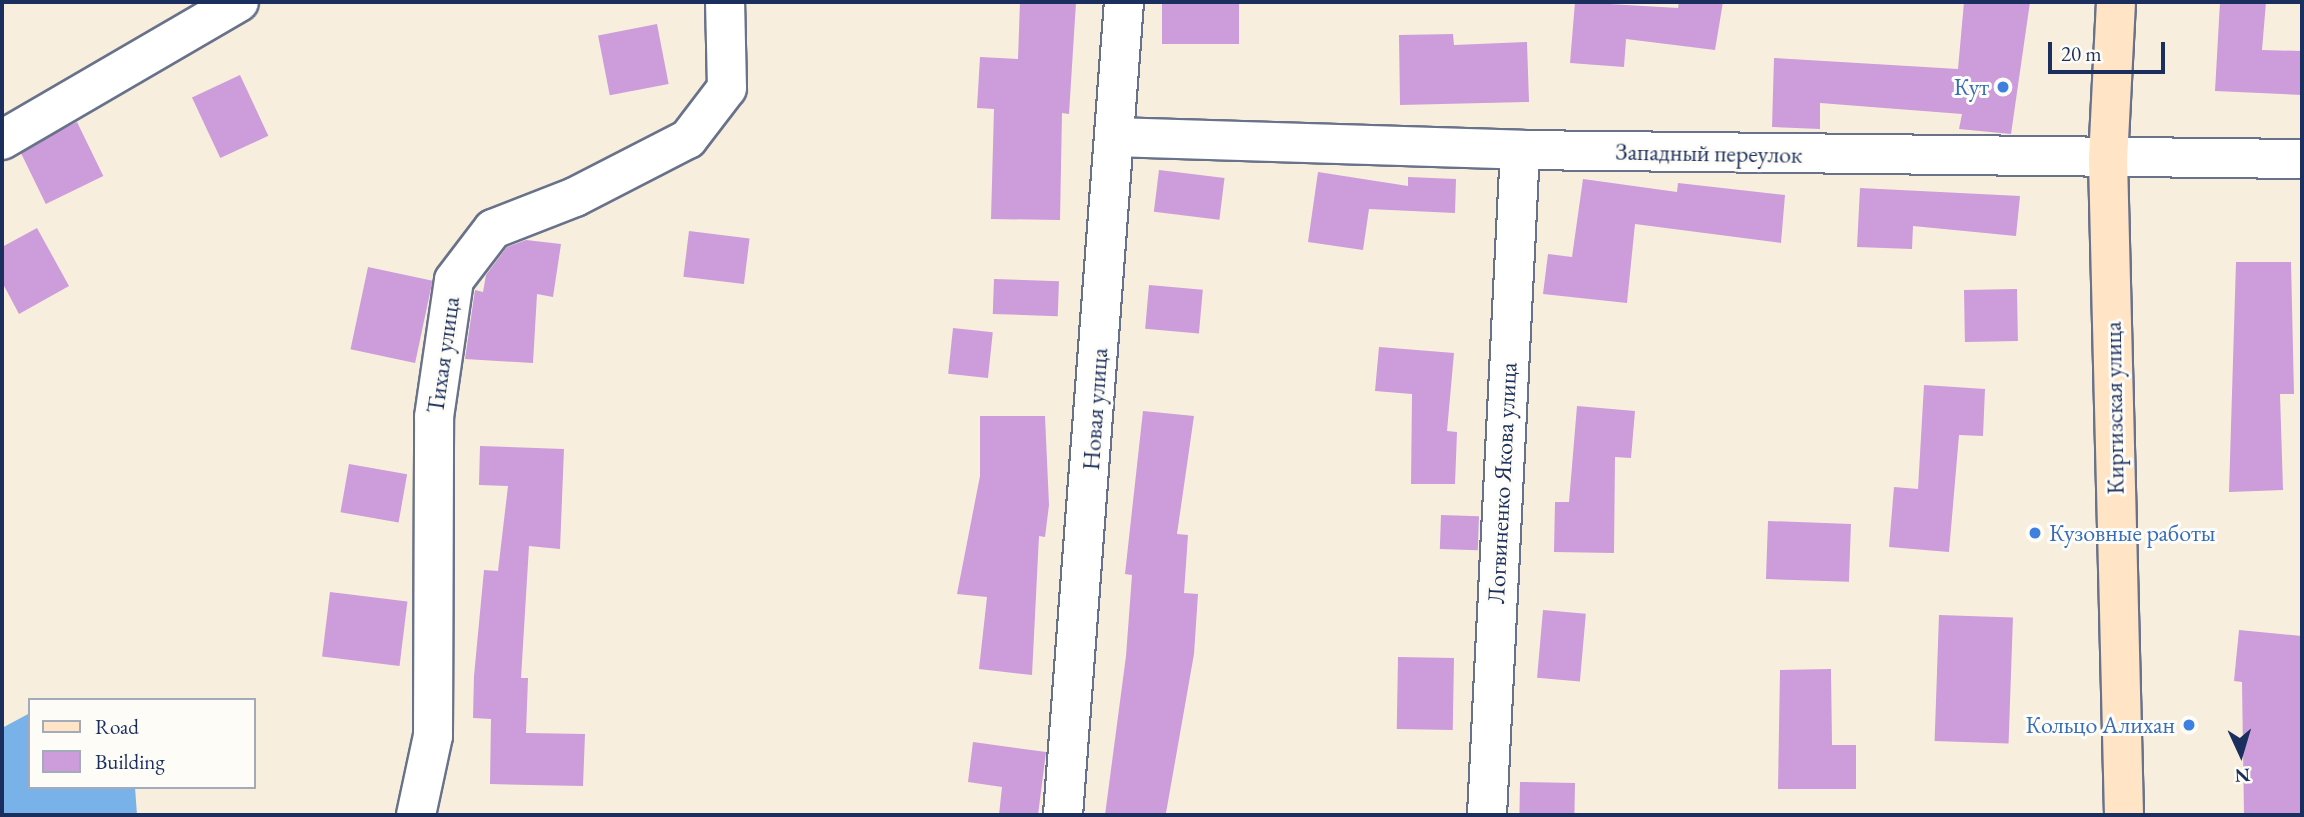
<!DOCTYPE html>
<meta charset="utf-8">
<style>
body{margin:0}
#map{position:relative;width:2304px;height:817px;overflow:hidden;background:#f8eedd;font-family:"EB Garamond",serif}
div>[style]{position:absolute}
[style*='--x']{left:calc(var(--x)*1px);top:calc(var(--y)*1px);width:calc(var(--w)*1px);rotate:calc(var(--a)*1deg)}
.water>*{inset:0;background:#79b1e9}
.building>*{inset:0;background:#cc9cdb;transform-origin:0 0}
.roads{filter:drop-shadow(2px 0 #68728a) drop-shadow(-2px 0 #68728a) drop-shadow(0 2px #68728a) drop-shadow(0 -2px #68728a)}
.street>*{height:38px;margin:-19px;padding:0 19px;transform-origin:19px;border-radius:19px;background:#fff}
.secondary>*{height:38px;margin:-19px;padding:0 19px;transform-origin:19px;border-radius:19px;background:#ffe4c6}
.dots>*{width:19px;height:19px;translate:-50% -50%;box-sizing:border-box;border:4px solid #fdfcf7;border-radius:50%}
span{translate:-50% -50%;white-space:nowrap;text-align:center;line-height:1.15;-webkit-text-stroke:6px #fdfcf7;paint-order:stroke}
.shop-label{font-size:24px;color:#366cbe}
.right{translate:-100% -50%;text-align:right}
.left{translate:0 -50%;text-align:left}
.street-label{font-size:24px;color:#1b2f5e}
.frame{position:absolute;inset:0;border:4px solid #1b2f5e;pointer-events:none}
.legend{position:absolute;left:28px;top:698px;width:228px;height:91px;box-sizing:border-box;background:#fdfcf7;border:2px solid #a3aaba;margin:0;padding:9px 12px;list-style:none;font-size:21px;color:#1b2f5e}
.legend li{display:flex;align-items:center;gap:14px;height:35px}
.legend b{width:35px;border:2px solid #a3aaba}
.north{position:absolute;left:2206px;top:719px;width:70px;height:70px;-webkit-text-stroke:5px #fdfcf7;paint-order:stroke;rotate:176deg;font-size:19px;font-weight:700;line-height:28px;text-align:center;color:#1b2f5e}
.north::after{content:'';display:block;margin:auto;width:24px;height:32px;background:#1b2f5e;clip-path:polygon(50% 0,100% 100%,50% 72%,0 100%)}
.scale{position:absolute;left:2048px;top:42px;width:117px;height:32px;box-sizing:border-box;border:4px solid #1b2f5e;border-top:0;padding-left:9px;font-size:21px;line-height:24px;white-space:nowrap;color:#1b2f5e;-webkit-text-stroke:5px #fdfcf7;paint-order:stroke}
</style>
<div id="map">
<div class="water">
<div style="clip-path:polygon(30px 713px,30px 787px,135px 787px,137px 815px,2px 815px,2px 728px)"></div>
</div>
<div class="building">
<div style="clip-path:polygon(1020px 2px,1076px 2px,1069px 114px,1062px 113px,1060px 220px,991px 219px,994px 109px,977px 108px,980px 57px,1018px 59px)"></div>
<div style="left:1162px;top:2px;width:77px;height:42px"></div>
<div style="clip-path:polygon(1575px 2px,1678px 8px,1679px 2px,1723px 2px,1715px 50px,1626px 39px,1624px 67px,1570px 63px)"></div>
<div style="clip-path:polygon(1964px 2px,2030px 2px,2011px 134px,1959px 129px,1962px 114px,1820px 103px,1820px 129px,1772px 127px,1774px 58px,1958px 69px)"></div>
<div style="clip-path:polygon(2220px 2px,2266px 2px,2262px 50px,2302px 51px,2302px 95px,2215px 91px)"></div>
<div style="left:657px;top:24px;width:61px;height:60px;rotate:79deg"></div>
<div style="clip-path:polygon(1453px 34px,1454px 45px,1527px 42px,1529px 102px,1400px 105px,1399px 35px)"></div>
<div style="left:240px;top:75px;width:67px;height:53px;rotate:65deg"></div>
<div style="left:77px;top:122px;width:60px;height:64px;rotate:64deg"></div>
<div style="left:1159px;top:170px;width:66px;height:42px;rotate:7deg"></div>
<div style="clip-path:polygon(1318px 172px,1408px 186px,1408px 177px,1456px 179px,1455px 213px,1369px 209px,1363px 250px,1308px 242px)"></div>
<div style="clip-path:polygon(1583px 179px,1677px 192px,1678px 183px,1785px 195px,1781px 243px,1635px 224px,1627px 303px,1543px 294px,1548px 254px,1572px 257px)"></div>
<div style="clip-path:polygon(1860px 188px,2020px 196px,2016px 236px,1913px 226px,1912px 249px,1857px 247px)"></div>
<div style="clip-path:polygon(37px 228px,69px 286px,19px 314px,2px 282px,2px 247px)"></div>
<div style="left:689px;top:231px;width:61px;height:46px;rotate:7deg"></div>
<div style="clip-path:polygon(526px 240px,561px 244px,553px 297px,537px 294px,533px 363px,465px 359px,475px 290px,483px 292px,486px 275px,507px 247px)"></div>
<div style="clip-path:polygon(2236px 262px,2291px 262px,2294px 394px,2280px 394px,2283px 490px,2229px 492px)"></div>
<div style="left:368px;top:267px;width:66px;height:84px;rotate:12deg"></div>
<div style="left:994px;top:279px;width:65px;height:35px;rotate:2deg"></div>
<div style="left:1149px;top:285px;width:54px;height:44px;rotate:5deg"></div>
<div style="left:2017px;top:289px;width:52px;height:53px;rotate:89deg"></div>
<div style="left:953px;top:328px;width:40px;height:46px;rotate:6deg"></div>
<div style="clip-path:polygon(1379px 347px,1454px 353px,1447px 431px,1457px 432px,1455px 484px,1411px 484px,1412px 394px,1375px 391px)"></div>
<div style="clip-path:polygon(1924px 385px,1985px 389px,1983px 436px,1959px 435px,1949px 552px,1889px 547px,1894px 487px,1918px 489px)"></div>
<div style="clip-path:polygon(1577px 406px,1635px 411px,1631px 458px,1615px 457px,1614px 553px,1554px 552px,1555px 502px,1569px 502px)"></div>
<div style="clip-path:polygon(1143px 411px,1194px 416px,1177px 534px,1188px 535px,1184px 593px,1198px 594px,1194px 654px,1166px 813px,1105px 815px,1126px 656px,1132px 575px,1125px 574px)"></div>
<div style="clip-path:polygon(980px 416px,1045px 416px,1049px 505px,1045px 537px,1039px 536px,1032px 675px,979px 669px,987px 597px,957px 594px,980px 476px)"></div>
<div style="clip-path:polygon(480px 446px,564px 449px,560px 549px,529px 546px,521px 678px,528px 678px,526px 733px,585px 734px,583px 786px,490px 784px,491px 719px,473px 718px,474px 676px,484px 570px,498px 571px,508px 486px,479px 485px)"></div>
<div style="left:349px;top:464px;width:59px;height:49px;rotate:10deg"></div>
<div style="left:1441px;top:515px;width:38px;height:34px;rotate:2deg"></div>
<div style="left:1768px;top:521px;width:83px;height:58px;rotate:2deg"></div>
<div style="left:330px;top:592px;width:78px;height:65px;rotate:7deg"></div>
<div style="left:1543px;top:610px;width:43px;height:68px;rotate:5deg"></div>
<div style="left:1939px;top:615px;width:74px;height:126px;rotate:2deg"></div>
<div style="clip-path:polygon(2239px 630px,2302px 636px,2302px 815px,2244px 815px,2242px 682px,2234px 681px)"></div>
<div style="left:1398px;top:657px;width:56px;height:72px;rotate:1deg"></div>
<div style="clip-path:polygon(1831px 669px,1832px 745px,1856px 745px,1856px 789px,1778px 789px,1780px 670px)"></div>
<div style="clip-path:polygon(973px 742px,1046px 752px,1038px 815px,999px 815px,1002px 787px,968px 782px)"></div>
<div style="left:1520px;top:782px;width:55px;height:33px;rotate:1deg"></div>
</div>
<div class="roads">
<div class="street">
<div style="--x:1116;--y:137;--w:404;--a:1.8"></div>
<div style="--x:1520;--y:150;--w:782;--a:0.66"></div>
<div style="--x:2;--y:140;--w:274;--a:-30.2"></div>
<div style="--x:416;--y:815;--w:81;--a:-77.9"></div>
<div style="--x:433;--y:736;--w:319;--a:-89.8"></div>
<div style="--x:434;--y:417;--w:138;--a:-81.7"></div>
<div style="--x:454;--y:280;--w:64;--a:-52.6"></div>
<div style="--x:493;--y:229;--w:88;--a:-21.3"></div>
<div style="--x:575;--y:197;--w:127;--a:-27.2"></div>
<div style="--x:688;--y:139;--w:64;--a:-52.6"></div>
<div style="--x:727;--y:88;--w:86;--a:-91.3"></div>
<div style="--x:1063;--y:815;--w:815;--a:-85.71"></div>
<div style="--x:1487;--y:815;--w:666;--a:-87.16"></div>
</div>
<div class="secondary">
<div style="--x:2116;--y:2;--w:158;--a:92.9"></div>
<div style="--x:2108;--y:160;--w:655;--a:88.6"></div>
</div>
</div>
<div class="dots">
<div style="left:2003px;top:87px;background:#3f7fe0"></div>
<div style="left:2035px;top:533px;background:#3f7fe0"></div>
<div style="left:2189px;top:725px;background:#3f7fe0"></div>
</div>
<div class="shop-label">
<span class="right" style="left:1989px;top:87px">Кут</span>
<span class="left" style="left:2049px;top:533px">Кузовные работы</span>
<span class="right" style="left:2175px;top:725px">Кольцо Алихан</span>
</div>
<div class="street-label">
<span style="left:1709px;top:153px;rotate:1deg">Западный переулок</span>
<span style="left:443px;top:355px;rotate:-82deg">Тихая улица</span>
<span style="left:2114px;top:408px;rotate:-91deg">Киргизская улица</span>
<span style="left:1095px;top:409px;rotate:-86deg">Новая улица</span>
<span style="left:1502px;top:483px;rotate:-87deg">Логвиненко Якова улица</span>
</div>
<div class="frame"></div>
<ul class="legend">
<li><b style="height:9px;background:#ffe4c6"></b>Road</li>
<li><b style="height:19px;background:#cc9cdb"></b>Building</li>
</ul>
<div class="north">N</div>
<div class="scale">20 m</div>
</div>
